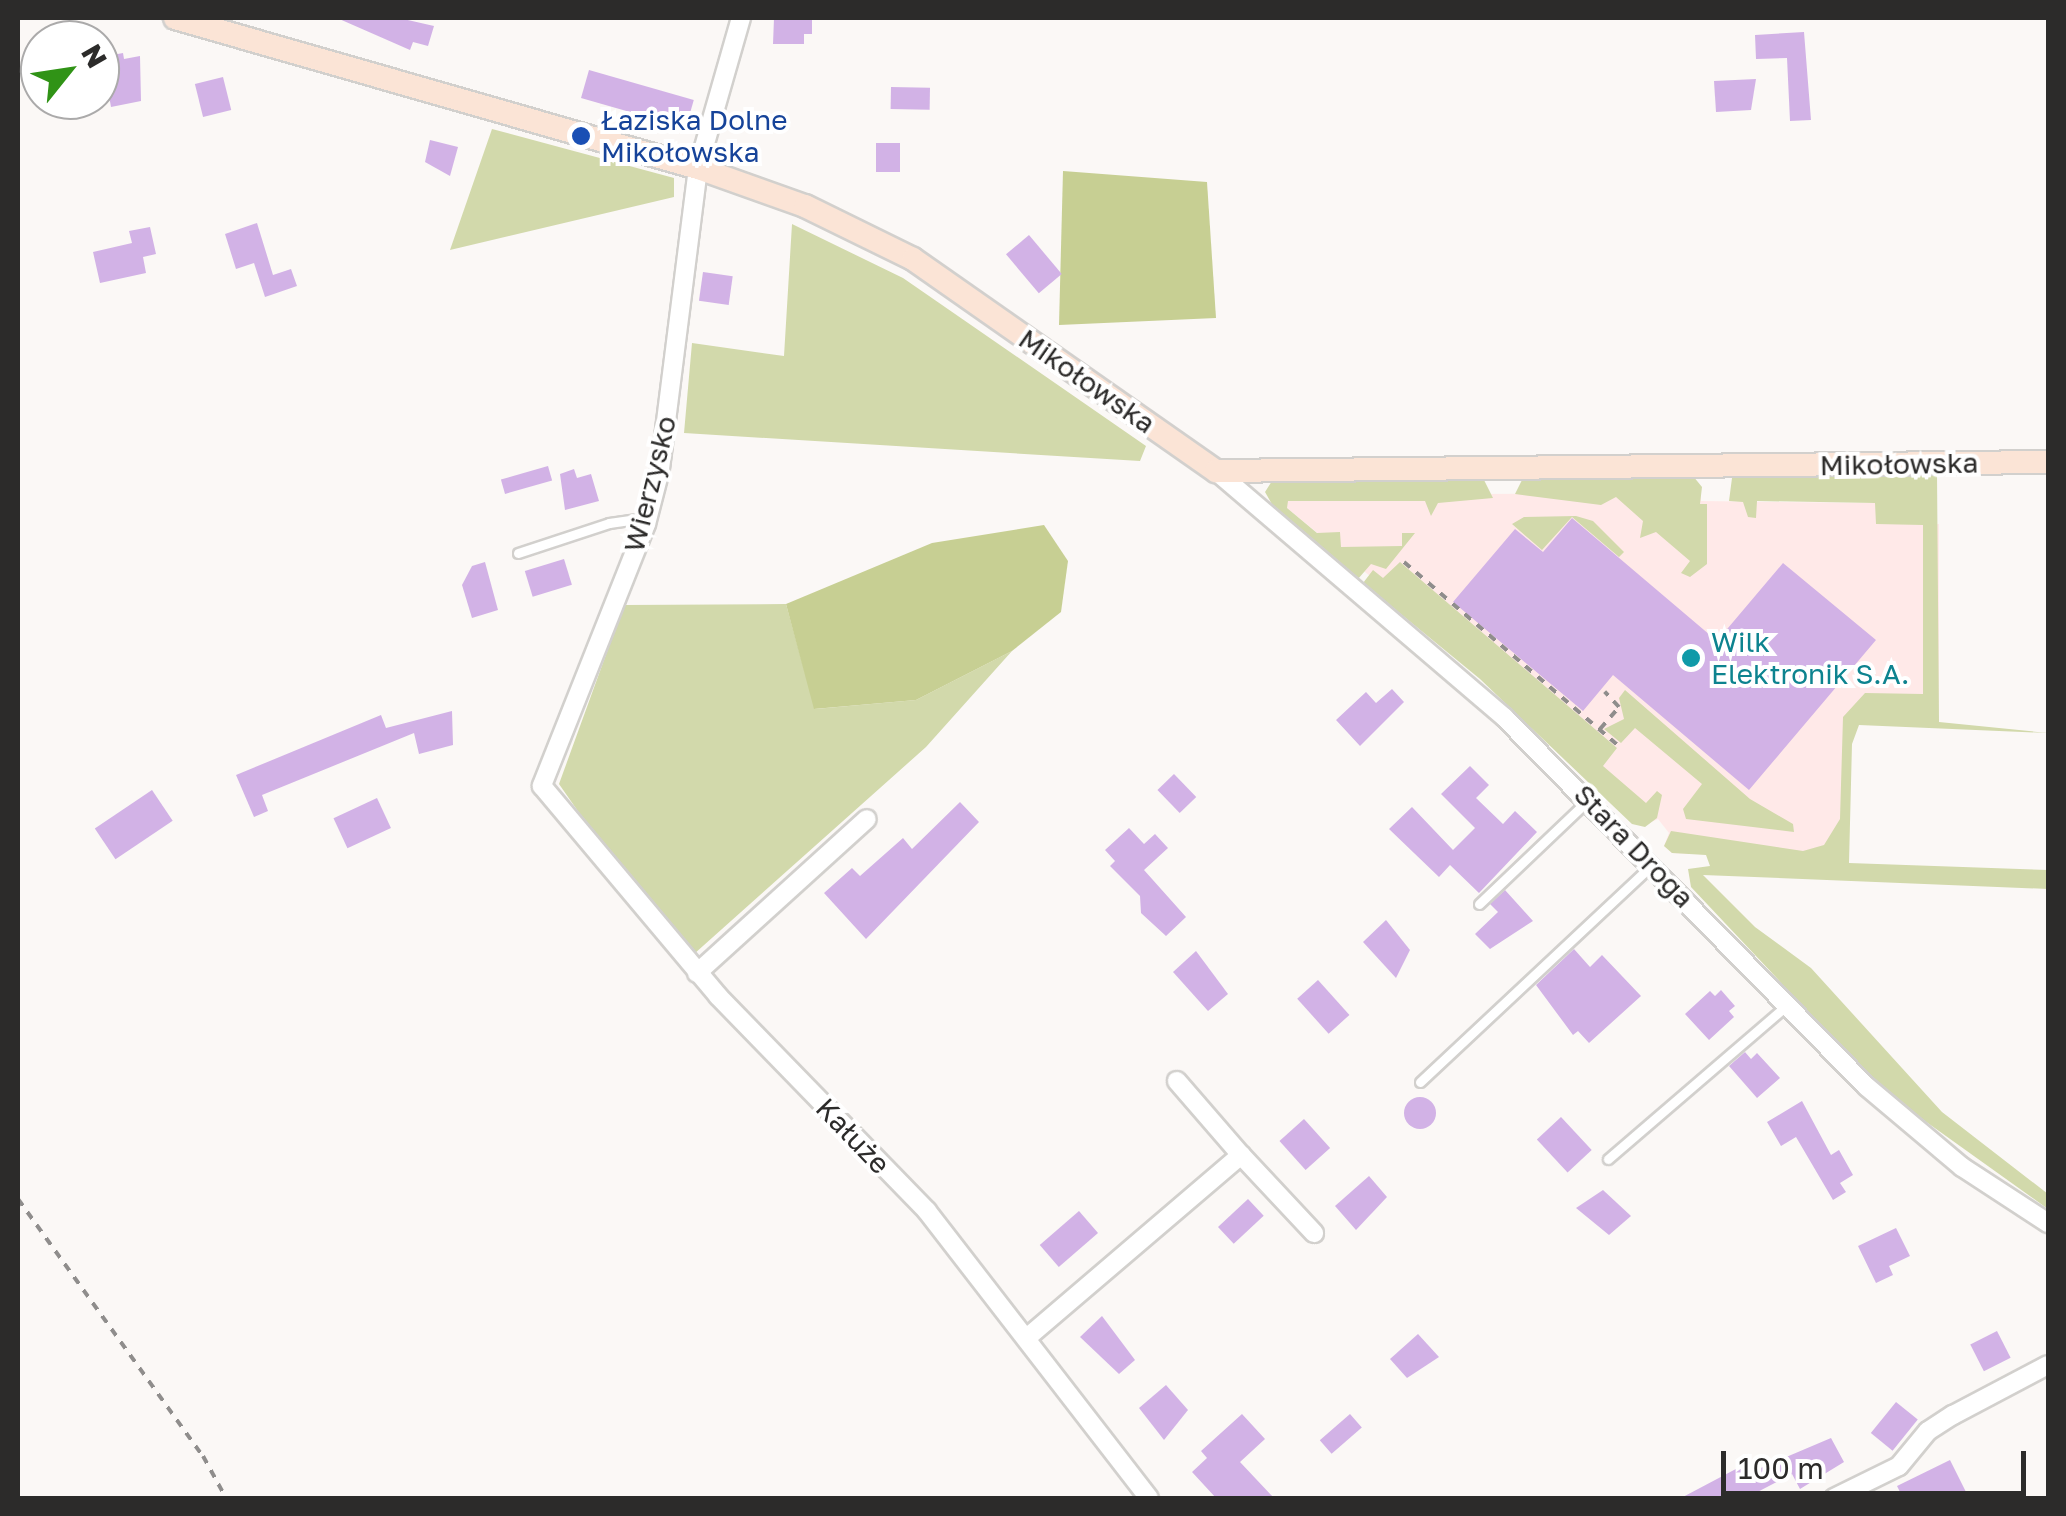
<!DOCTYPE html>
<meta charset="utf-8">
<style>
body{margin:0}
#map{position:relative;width:2066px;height:1516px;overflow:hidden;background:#fbf8f6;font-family:"Golos Text",sans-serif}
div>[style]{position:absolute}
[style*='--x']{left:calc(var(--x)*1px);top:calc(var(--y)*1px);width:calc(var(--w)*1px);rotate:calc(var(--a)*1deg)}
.industrial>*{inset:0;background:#ffe9e8}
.green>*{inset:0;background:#d2d9ab}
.forest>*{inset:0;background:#c7cf93}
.building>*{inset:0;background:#d2b2e6;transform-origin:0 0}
.round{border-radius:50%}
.path>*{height:4px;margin-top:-2px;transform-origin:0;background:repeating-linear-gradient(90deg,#8f8d8c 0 8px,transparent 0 16px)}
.roads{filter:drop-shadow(2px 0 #d2d0cd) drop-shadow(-2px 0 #d2d0cd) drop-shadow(0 2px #d2d0cd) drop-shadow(0 -2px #d2d0cd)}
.lane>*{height:9px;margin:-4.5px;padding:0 4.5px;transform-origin:4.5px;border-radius:4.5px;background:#fff}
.street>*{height:18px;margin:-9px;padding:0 9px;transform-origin:9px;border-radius:9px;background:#fff}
.secondary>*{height:22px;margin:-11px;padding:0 11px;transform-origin:11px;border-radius:11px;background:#fbe4d6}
.dots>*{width:28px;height:28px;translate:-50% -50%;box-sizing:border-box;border:5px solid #fff;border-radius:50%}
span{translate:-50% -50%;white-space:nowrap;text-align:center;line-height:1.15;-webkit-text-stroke:8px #fff;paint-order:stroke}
.transit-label{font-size:28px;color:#164399}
.left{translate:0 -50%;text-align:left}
.street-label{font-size:28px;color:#2c2b2a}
.culture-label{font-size:28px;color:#0d838f}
.frame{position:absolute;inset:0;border:20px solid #2c2b2a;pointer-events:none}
.north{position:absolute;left:20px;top:20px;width:100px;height:100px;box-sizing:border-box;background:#fff;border:2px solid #abaaaa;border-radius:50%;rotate:60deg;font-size:28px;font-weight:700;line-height:40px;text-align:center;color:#2c2b2a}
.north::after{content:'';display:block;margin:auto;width:35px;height:45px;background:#309316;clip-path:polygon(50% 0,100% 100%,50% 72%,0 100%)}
.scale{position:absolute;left:1721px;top:1451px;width:305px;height:45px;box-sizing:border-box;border:5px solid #2c2b2a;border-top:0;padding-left:12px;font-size:30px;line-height:35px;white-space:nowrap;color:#2c2b2a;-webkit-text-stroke:8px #fff;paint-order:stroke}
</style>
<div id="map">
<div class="industrial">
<div style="clip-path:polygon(1701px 493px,1701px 501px,1876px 503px,1876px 524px,1939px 524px,1939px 722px,1851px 717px,1847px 860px,1672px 853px,1664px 846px,1669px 833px,1658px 819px,1647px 824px,1556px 729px,1287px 508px,1287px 495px)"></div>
</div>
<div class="green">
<div style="clip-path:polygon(492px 129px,674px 178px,674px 197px,450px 250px)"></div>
<div style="clip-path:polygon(792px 224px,903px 278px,1146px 446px,1140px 461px,684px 433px,692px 343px,784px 356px)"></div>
<div style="clip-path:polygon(1937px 473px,1939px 722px,2048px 733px,1859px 725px,1852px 744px,1849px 863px,2048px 870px,2048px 889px,1703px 875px,1755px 927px,1811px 968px,1942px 1112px,2048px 1194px,2048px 1209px,1883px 1091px,1691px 887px,1688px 869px,1710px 866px,1706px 855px,1672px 853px,1664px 846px,1671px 831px,1803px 851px,1824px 845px,1840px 819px,1843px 717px,1865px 693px,1923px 694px,1923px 525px,1876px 524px,1875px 503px,1757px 501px,1756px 518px,1748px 517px,1743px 502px,1729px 501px,1732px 478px)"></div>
<div style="clip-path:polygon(1693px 476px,1702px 487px,1700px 504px,1707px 504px,1707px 564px,1690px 577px,1681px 573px,1690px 561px,1656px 532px,1640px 538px,1643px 521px,1616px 497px,1601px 505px,1515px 494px,1523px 478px)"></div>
<div style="clip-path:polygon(1483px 478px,1493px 498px,1438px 503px,1431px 516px,1425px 501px,1288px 501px,1287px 508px,1317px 533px,1340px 532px,1341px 547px,1402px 546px,1402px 533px,1415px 533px,1386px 569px,1371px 564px,1358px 579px,1277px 513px,1265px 492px,1272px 481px)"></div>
<div style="clip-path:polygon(1576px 516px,1593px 521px,1624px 552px,1619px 557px,1572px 517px,1542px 550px,1512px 524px,1524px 517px)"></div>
<div style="clip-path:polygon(1400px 562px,1617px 748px,1603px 766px,1646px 803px,1657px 791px,1662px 795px,1657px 818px,1645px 827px,1632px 824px,1480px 679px,1363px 583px,1373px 570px,1383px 578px)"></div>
<div style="clip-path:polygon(786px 604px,815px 709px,916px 700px,1012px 651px,926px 747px,694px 954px,605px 850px,559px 784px,624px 605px)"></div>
<div style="clip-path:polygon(1625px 690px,1750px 799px,1793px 824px,1794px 832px,1686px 819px,1683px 809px,1702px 784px,1635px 728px,1621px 743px,1604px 729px,1624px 719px,1619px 698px)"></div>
</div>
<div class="forest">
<div style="clip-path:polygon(1063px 171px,1207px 182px,1216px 318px,1059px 325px)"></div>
<div style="clip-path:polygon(1044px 525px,1068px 561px,1061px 612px,1012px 651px,916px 700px,814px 709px,786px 604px,932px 543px)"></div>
</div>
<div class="building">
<div style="clip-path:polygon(337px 18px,399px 18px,434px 26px,428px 46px,413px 42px,410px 50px)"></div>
<div style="clip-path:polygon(774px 18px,812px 18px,812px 34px,804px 34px,804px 44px,773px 44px)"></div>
<div style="clip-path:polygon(1804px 32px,1811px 120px,1790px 121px,1787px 58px,1756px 59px,1755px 35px)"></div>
<div style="clip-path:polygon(123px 53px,124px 59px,140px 56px,141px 101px,111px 107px,102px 57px)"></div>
<div style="left:589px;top:70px;width:109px;height:29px;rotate:16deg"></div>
<div style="left:223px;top:77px;width:34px;height:29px;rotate:76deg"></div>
<div style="clip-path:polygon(1756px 79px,1751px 110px,1716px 112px,1714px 81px)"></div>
<div style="left:891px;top:87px;width:39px;height:22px;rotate:1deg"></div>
<div style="clip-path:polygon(430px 140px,458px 147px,450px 176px,425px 162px)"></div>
<div style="left:876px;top:143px;width:24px;height:29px"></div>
<div style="clip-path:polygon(257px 223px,273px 275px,291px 269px,297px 286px,265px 297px,254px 263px,236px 269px,225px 234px)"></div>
<div style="clip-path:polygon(150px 227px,156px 254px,143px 257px,146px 273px,100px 283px,93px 252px,132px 243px,129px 231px)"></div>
<div style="left:1029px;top:235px;width:51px;height:30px;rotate:50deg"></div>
<div style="left:703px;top:272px;width:30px;height:29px;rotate:8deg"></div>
<div style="left:548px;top:466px;width:15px;height:49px;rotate:74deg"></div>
<div style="clip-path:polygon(574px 469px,577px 478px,591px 474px,599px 501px,565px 510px,560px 474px)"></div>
<div style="clip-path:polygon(1572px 518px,1717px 641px,1783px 563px,1876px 640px,1749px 790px,1613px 675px,1583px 711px,1453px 602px,1515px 529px,1543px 552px)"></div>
<div style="left:564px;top:559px;width:27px;height:41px;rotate:73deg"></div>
<div style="clip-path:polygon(485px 562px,498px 610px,472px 618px,462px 585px,472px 566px)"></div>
<div style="clip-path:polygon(1392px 689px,1404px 702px,1360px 746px,1336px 720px,1366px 692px,1376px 703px)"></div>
<div style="clip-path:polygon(452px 711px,453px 745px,419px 754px,414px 733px,262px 795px,268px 811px,254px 817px,236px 775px,381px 715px,386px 728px)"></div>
<div style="clip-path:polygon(1470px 766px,1489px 785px,1476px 798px,1503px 824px,1515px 811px,1537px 832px,1479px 893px,1450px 865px,1439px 877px,1389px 829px,1412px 807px,1453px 850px,1475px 828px,1441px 794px)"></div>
<div style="left:1174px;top:774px;width:32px;height:23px;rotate:46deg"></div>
<div style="left:152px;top:790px;width:37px;height:69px;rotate:56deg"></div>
<div style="left:377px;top:798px;width:33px;height:48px;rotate:65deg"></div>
<div style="clip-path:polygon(960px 802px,979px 822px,866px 939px,824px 893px,852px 868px,860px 876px,903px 838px,912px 849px)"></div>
<div style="clip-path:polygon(1129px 828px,1144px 844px,1155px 834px,1168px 848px,1144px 870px,1186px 917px,1166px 936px,1141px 913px,1140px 896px,1110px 866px,1115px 861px,1105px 850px)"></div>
<div style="clip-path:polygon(1505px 890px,1533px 921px,1490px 949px,1475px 934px,1498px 912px,1490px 904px)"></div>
<div style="clip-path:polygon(1386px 920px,1410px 950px,1396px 978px,1363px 942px)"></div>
<div style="clip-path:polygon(1574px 949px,1590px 967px,1602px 955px,1641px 996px,1589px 1043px,1578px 1031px,1573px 1035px,1536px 985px)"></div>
<div style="clip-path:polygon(1196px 951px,1228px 994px,1208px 1011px,1173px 972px)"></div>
<div style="left:1318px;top:980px;width:47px;height:28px;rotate:48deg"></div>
<div style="clip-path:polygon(1721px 990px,1735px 1006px,1729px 1011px,1734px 1017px,1709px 1040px,1685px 1014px,1710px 991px,1715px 996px)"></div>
<div style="clip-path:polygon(1745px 1052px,1751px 1059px,1757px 1053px,1780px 1078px,1757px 1098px,1729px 1066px)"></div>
<div class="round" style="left:1404px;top:1097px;width:32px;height:32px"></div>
<div style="clip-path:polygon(1802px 1101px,1831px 1155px,1839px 1150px,1853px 1175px,1840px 1183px,1846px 1192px,1833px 1200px,1796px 1137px,1781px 1146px,1767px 1122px)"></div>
<div style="left:1561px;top:1117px;width:45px;height:33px;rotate:47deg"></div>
<div style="left:1304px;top:1119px;width:39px;height:33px;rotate:48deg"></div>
<div style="clip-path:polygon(1369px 1176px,1387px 1197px,1356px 1230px,1335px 1206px)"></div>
<div style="clip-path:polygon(1603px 1190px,1631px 1216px,1609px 1235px,1576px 1208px)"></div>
<div style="left:1248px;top:1199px;width:23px;height:41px;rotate:47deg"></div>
<div style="left:1079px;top:1211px;width:29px;height:52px;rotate:49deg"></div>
<div style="clip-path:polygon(1896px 1228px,1910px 1256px,1889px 1266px,1893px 1275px,1876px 1283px,1858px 1246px)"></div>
<div style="clip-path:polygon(1102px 1316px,1135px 1360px,1119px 1374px,1080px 1337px)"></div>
<div style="left:1997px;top:1331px;width:30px;height:30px;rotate:63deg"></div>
<div style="clip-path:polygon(1418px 1334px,1439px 1357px,1407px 1378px,1390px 1359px)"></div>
<div style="clip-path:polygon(1166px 1385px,1188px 1410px,1164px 1440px,1139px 1408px)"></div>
<div style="left:1896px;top:1402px;width:28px;height:40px;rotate:39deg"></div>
<div style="clip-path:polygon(1242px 1414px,1265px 1439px,1240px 1462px,1274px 1498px,1216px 1498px,1192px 1472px,1207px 1458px,1201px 1451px)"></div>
<div style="left:1350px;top:1414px;width:18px;height:40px;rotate:49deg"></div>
<div style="clip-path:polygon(1831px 1438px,1844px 1462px,1800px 1489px,1792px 1474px,1746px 1498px,1681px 1498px,1751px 1461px,1756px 1470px)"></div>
<div style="clip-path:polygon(1950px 1460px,1966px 1492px,1953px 1498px,1903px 1498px,1897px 1486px)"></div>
</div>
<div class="path">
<div style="--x:1404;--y:562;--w:284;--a:40.6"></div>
<div style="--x:1600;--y:729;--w:29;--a:-49"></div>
<div style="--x:1619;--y:707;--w:21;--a:-133"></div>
<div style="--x:18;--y:1199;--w:317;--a:54.3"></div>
<div style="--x:203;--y:1456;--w:48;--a:61.3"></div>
</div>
<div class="roads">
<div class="lane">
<div style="--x:518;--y:553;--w:96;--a:-18.2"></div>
<div style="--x:609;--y:523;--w:30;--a:-8"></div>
<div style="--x:639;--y:519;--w:9;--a:36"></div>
<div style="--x:1479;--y:904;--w:149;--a:-43.6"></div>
<div style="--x:1420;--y:1082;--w:316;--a:-43.1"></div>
<div style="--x:1608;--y:1159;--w:235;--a:-40.7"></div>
</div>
<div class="street">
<div style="--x:741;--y:18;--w:156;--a:106"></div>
<div style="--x:698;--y:168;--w:304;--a:97.2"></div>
<div style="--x:660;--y:470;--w:56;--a:104.5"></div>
<div style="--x:646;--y:524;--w:282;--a:111.7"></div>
<div style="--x:542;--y:786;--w:274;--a:50"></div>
<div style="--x:718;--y:996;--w:300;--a:45.8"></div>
<div style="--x:927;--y:1211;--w:363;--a:52.3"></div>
<div style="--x:1216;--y:471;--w:379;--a:40.5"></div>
<div style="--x:1504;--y:717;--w:518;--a:45.55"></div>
<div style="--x:1867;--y:1087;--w:124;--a:40.1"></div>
<div style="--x:1962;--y:1167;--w:103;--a:33.1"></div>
<div style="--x:697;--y:973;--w:229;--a:-42.2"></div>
<div style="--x:1241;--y:1155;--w:107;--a:46.9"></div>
<div style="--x:1029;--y:1336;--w:279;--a:-40.5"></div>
<div style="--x:1241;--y:1155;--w:98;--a:-130.9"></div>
<div style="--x:1834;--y:1498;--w:72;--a:-26.2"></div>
<div style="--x:1899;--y:1466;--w:45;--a:-50.4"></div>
<div style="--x:1928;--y:1431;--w:30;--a:-33"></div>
<div style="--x:1953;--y:1415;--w:107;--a:-27.8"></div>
</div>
<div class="secondary">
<div style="--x:175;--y:18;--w:544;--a:16"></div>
<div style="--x:698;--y:168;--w:114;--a:19.6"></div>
<div style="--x:805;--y:206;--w:120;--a:26.1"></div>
<div style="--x:913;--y:259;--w:370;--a:35"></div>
<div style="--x:1216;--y:471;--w:832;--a:-0.62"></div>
</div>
</div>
<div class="dots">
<div style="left:581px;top:136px;background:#1a4fb4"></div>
<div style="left:1691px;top:658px;background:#0f9aa8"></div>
</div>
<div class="transit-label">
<span class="left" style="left:601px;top:136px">Łaziska Dolne<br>Mikołowska</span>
</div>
<div class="street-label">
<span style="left:1087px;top:381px;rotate:35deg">Mikołowska</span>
<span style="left:1899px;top:464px;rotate:-1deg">Mikołowska</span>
<span style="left:650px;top:484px;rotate:-76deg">Wierzysko</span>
<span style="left:1634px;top:846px;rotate:46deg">Stara Droga</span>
<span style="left:853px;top:1136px;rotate:46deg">Kałuże</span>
</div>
<div class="culture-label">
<span class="left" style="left:1711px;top:658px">Wilk<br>Elektronik S.A.</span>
</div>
<div class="frame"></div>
<div class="north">N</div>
<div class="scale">100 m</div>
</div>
